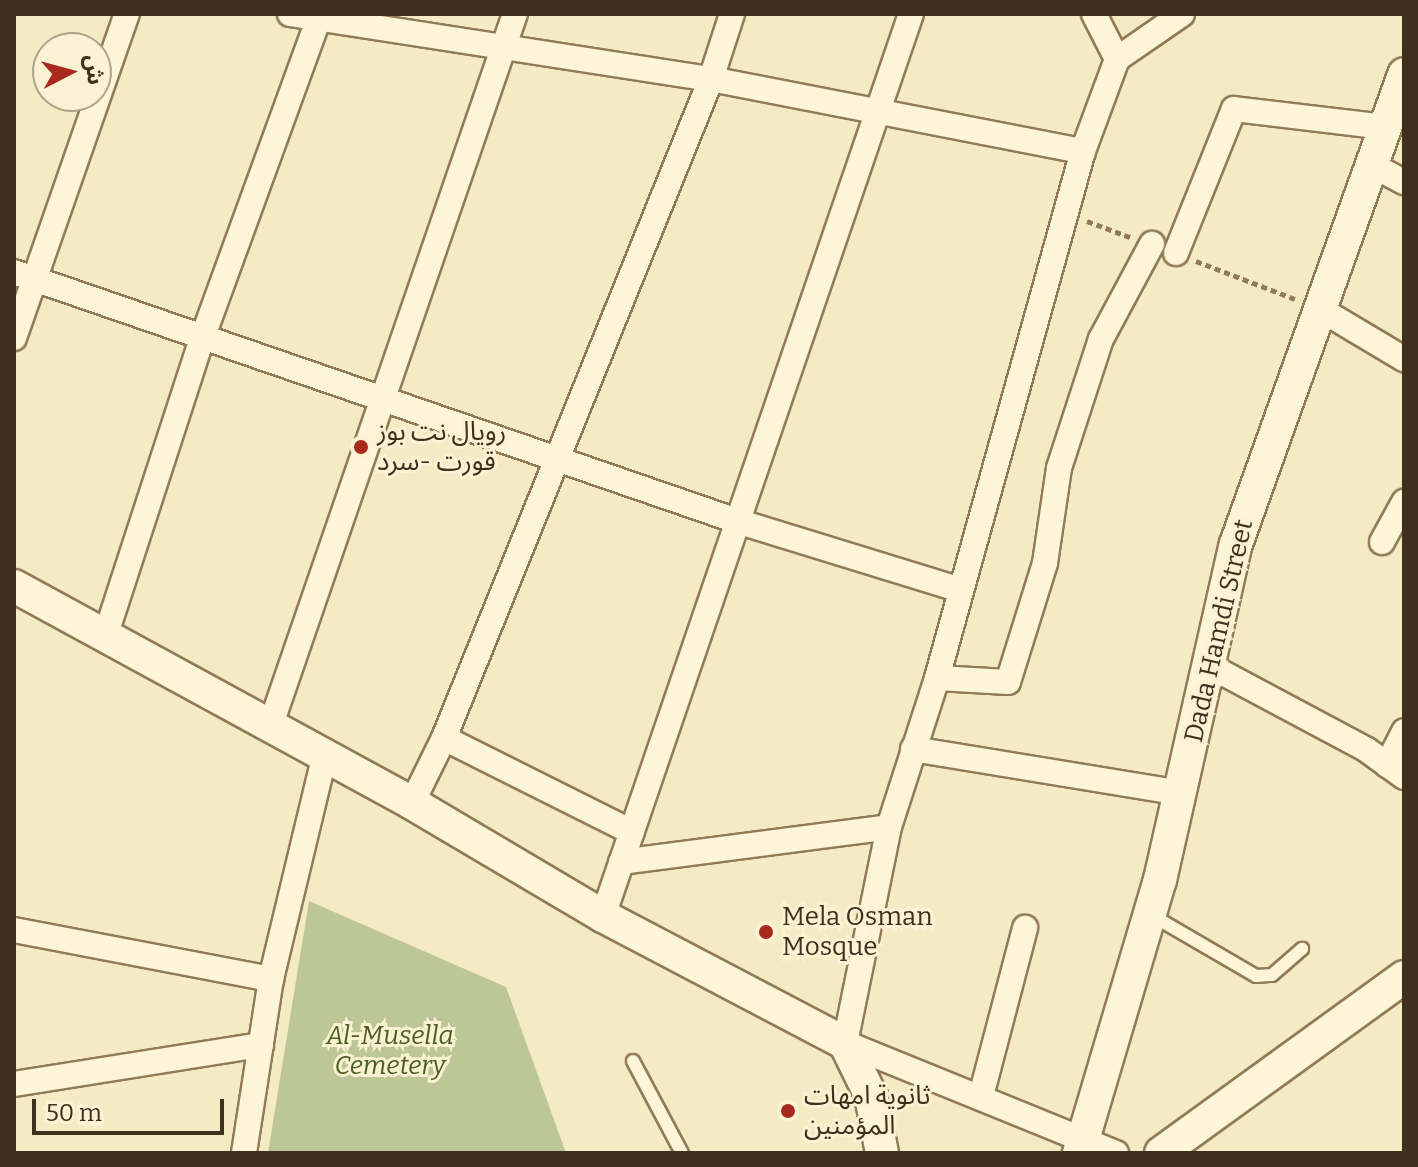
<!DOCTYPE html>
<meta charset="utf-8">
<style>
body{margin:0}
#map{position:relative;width:1418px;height:1167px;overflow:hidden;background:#f4eac3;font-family:Bitter,"Noto Sans Arabic",serif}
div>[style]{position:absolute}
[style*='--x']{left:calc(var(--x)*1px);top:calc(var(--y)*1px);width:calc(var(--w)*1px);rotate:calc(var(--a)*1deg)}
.cemetery>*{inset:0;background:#bdc795}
.path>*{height:5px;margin-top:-2.5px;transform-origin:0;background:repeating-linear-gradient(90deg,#917b57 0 6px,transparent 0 10px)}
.roads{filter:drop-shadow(2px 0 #917b57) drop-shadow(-2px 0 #917b57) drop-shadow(0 2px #917b57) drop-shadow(0 -2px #917b57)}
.lane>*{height:12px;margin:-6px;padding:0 6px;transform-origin:6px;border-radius:6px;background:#fdf5d7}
.street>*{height:24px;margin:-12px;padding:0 12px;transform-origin:12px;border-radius:12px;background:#fdf5d7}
.secondary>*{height:32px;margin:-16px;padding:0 16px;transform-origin:16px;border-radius:16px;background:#fdf5d7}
.dots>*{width:22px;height:22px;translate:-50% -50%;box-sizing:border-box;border:4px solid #faf2d3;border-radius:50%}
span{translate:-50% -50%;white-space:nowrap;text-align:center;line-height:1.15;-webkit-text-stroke:6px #faf2d3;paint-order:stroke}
.poi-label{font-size:26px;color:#3f301d}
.left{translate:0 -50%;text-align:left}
.street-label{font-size:26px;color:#3f301d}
.park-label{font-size:26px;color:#495e20;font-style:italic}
.frame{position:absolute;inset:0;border:16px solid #3f301d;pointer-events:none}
.north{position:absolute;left:32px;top:32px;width:80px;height:80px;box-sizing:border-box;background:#faf2d3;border:2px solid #afa48a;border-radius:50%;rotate:84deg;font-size:22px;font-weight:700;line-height:32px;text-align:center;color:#3f301d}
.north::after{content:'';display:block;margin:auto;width:28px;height:36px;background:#a82a1e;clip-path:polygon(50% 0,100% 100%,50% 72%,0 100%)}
.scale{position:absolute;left:32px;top:1099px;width:192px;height:36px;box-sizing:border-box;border:4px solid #3f301d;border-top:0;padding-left:10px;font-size:24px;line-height:28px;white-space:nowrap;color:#3f301d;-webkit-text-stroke:6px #faf2d3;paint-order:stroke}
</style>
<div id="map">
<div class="cemetery">
<div style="clip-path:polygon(309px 901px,506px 987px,566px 1153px,268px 1153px)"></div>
</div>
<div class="path">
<div style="--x:1087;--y:221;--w:46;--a:20.4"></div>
<div style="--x:1196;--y:261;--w:106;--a:21"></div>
</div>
<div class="roads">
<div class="lane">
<div style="--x:1153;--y:916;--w:119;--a:30.2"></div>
<div style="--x:1256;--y:976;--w:16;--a:-4"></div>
<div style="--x:1272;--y:975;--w:40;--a:-41"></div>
<div style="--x:633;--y:1061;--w:104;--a:62"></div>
</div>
<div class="street">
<div style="--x:290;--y:14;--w:426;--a:8.8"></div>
<div style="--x:711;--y:79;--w:379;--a:11"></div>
<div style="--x:1094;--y:14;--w:51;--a:62.9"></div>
<div style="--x:1372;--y:165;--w:36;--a:28"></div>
<div style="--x:1176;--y:253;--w:155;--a:-68.1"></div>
<div style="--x:1234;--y:109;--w:153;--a:6.8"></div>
<div style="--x:14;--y:272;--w:768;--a:19"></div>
<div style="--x:740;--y:522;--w:231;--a:17.1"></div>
<div style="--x:1320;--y:309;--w:98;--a:30.8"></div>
<div style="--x:14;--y:338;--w:343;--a:-70.8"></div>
<div style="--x:1382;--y:542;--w:46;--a:-61.2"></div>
<div style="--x:105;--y:637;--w:313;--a:-72"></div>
<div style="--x:202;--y:339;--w:346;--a:-70"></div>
<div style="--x:1208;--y:665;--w:180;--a:28.1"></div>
<div style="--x:1367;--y:750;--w:46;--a:36.1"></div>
<div style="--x:937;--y:678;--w:71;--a:3.2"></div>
<div style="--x:1008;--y:682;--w:125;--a:-72.7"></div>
<div style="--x:1045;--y:563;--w:96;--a:-81.6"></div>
<div style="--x:1059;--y:468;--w:136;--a:-72"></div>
<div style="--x:1101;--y:339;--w:108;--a:-61.8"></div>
<div style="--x:270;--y:727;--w:754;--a:-71.04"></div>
<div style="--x:444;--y:738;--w:210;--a:26.6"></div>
<div style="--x:913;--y:749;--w:273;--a:9.3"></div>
<div style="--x:1387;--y:765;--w:38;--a:-63"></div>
<div style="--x:412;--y:803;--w:72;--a:-63.8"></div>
<div style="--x:444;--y:738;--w:711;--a:-67.94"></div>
<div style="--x:711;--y:79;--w:68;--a:-72.1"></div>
<div style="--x:621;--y:862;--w:270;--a:-7.4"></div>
<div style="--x:603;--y:916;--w:953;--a:-71.15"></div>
<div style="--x:14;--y:930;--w:262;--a:10.8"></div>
<div style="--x:14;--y:1084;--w:250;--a:-9"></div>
<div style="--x:981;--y:1096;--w:174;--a:-75.3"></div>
<div style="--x:244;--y:1153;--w:176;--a:-81.2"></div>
<div style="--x:271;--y:979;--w:227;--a:-76.5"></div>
<div style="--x:1116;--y:1153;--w:292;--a:-157.9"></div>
<div style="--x:845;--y:1043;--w:220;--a:-78.5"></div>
<div style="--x:889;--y:827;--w:157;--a:-72.1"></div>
<div style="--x:937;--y:678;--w:547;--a:-74.52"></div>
<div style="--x:1083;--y:151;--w:98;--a:-69.7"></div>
<div style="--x:1117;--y:59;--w:79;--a:-34.7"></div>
</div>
<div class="secondary">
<div style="--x:14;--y:586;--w:453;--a:28.6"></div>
<div style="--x:412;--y:803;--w:222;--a:30.6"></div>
<div style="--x:603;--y:916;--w:273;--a:27.7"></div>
<div style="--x:845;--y:1043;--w:59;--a:63.9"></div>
<div style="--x:871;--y:1096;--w:58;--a:79.1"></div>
<div style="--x:1079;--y:1153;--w:285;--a:-73.5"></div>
<div style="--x:1160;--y:880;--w:344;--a:-77.3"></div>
<div style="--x:1236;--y:544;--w:499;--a:-70.3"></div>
<div style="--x:1161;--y:1153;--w:300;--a:-35.9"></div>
</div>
</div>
<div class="dots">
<div style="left:361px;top:447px;background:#a82a1e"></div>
<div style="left:766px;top:932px;background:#a82a1e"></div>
<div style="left:788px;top:1111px;background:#a82a1e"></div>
</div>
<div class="poi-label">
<span class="left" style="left:377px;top:447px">رويال نت بوز<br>قورت -سرد</span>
<span class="left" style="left:782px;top:932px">Mela Osman<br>Mosque</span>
<span class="left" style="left:804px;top:1111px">ثانوية امهات<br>المؤمنين</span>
</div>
<div class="street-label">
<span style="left:1219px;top:631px;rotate:-77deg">Dada Hamdi Street</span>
</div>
<div class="park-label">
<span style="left:390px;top:1051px">Al-Musella<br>Cemetery</span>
</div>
<div class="frame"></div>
<div class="north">ش</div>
<div class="scale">50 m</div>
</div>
